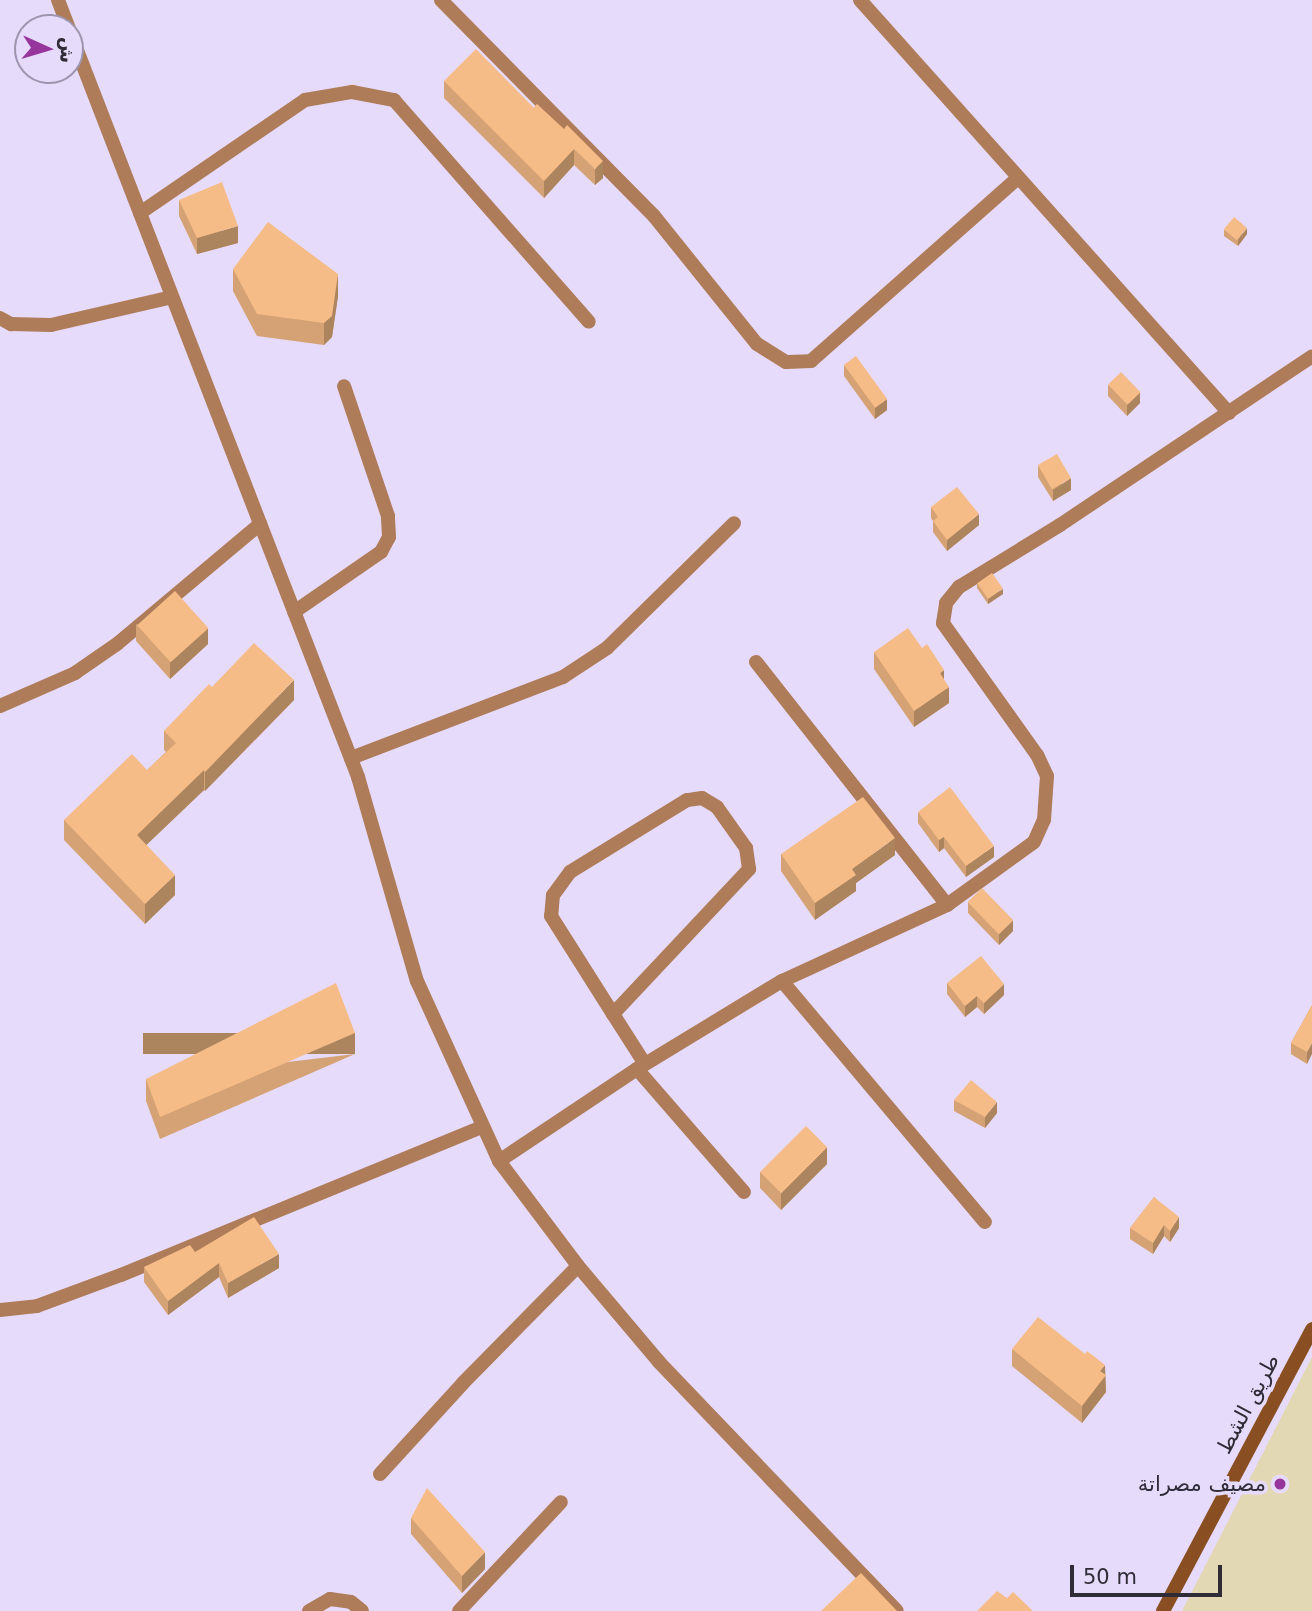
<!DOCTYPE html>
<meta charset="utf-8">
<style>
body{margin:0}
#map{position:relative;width:1312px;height:1611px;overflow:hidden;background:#e7dbfc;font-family:"DejaVu Sans","Noto Sans Arabic",sans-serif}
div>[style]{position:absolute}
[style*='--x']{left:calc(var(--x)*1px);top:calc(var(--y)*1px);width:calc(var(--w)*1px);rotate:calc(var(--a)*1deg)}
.sand>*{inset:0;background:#e2d8b3}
.minor>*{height:14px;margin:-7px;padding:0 7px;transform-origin:7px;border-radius:7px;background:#af7c59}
.tertiary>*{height:14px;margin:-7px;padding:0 7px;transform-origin:7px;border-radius:7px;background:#af7c59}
.secondary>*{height:14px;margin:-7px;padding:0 7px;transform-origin:7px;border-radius:7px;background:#894f22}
.wall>*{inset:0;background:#d4a274}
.shaded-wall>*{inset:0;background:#ac845e;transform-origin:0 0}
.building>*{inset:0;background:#f6bc87;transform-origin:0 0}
.dots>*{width:19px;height:19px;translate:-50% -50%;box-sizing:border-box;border:4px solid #e7dbfc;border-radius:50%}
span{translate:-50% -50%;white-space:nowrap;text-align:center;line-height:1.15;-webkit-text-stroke:7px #e7dbfc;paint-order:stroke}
.street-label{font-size:21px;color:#2f2b37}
.poi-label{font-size:21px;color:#2f2b37}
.right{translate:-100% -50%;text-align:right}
.north{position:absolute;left:14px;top:14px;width:70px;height:70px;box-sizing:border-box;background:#e7dbfc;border:2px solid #9d95ad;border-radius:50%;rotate:94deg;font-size:19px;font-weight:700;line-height:28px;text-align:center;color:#2f2b37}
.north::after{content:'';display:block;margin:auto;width:24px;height:32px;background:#96369d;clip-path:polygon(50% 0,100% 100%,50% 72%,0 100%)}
.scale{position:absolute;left:1070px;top:1565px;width:152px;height:32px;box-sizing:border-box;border:4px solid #2f2b37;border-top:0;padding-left:9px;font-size:21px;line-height:24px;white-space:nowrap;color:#2f2b37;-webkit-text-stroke:5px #e7dbfc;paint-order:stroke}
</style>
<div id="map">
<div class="sand">
<div style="clip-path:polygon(1312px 1357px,1312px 1611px,1182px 1611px)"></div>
</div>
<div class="minor">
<div style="--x:441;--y:0;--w:303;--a:45.4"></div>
<div style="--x:654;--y:216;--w:164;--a:51.2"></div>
<div style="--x:757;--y:344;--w:34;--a:32"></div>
<div style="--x:786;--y:362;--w:25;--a:-2"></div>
<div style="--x:811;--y:361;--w:276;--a:-41.5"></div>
<div style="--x:860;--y:0;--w:554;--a:48.22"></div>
<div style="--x:140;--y:213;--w:200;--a:-34.4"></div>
<div style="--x:305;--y:100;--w:48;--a:-9.7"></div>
<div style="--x:352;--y:92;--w:43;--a:10.8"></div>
<div style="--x:394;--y:100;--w:295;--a:48.7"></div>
<div style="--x:0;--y:318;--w:13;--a:29"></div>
<div style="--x:11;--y:324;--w:40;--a:1.4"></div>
<div style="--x:51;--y:325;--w:124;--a:-13"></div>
<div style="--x:294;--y:612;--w:106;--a:-34.6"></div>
<div style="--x:381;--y:552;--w:17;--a:-62"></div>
<div style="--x:389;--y:537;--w:21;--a:-93"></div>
<div style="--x:388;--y:516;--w:137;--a:-108.7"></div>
<div style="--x:756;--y:662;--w:309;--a:51.8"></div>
<div style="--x:0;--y:706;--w:82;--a:-23.7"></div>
<div style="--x:75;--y:673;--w:51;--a:-34.6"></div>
<div style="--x:117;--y:644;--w:187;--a:-40"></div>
<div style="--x:351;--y:758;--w:227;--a:-20.9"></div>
<div style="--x:563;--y:677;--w:53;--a:-33.4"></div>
<div style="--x:607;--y:648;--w:178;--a:-44.5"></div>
<div style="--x:782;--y:981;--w:315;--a:49.9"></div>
<div style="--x:613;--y:1014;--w:199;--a:-46.8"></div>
<div style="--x:749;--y:869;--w:21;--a:-98"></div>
<div style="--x:746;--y:848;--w:50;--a:-125.3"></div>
<div style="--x:717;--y:807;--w:17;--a:-149"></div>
<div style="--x:702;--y:798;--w:15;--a:172"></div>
<div style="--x:687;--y:800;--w:137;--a:148.4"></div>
<div style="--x:570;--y:872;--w:29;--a:126"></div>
<div style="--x:553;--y:895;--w:21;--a:95"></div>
<div style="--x:551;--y:916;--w:116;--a:57.7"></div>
<div style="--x:613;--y:1014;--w:59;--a:57.4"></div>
<div style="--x:637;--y:1069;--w:163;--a:49"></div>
<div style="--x:499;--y:1161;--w:166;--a:-33.7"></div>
<div style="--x:637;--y:1069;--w:170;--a:-31.3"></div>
<div style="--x:782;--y:981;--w:182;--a:-24.7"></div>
<div style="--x:947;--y:905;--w:107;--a:-35.9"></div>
<div style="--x:1034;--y:842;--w:24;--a:-66"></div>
<div style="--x:1044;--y:820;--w:44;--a:-86.1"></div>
<div style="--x:1047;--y:776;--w:23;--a:-115"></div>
<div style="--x:1037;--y:755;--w:162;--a:-125.5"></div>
<div style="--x:943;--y:623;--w:20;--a:-81"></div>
<div style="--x:946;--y:603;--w:21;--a:-51"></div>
<div style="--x:959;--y:587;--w:119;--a:-31.5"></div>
<div style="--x:1060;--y:525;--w:303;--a:-33.8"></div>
<div style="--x:0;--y:1310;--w:37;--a:-6"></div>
<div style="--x:37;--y:1306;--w:90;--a:-20.3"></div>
<div style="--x:121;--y:1275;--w:389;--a:-22.3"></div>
<div style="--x:380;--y:1474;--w:123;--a:-47.6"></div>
<div style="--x:463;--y:1383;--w:164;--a:-45.5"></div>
<div style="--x:309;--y:1611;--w:24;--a:-30"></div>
<div style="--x:330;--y:1599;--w:21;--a:8"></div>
<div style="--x:351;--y:1602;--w:14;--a:39"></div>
<div style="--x:459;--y:1611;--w:149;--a:-46.9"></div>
</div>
<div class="tertiary">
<div style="--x:58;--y:0;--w:30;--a:69"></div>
<div style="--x:70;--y:32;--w:799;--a:68.86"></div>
<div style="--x:358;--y:777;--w:212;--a:73.9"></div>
<div style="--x:417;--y:981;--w:198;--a:65.5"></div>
<div style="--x:499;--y:1161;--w:131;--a:53"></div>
<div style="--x:578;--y:1266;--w:126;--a:49.8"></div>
<div style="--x:659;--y:1362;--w:344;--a:46.3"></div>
</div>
<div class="secondary">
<div style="--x:1163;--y:1611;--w:319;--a:-62.1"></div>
</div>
<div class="wall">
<div style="clip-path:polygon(444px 81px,534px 108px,537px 104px,603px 178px,595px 185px,574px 165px,544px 198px,444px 98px)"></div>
<div style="clip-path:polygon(179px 200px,238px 243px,197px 254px,179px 216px)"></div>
<div style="clip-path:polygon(1224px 230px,1247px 234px,1238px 246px,1224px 236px)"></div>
<div style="clip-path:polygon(233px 269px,338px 296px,332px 337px,324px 345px,257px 336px,233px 291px)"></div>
<div style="clip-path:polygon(844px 365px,887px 410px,875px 419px,844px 376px)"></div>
<div style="clip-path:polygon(1108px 385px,1140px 403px,1127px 416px,1108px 396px)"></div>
<div style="clip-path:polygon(1038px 466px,1071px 490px,1053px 501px,1038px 477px)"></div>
<div style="clip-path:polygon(931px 507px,979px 525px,947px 551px,933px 532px,933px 521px,931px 518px)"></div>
<div style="clip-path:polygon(977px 583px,1003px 594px,988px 604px,977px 588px)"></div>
<div style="clip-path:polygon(136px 624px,208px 644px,170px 679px,136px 641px)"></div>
<div style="clip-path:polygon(874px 652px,944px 680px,949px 703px,914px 727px,874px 669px)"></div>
<div style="clip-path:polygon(212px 687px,294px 700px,205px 791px,204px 790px,146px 845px,175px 895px,145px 924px,64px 840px,64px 820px,147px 770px,166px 752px,164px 750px,164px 731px)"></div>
<div style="clip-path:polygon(918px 812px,994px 857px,966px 877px,944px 848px,939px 852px,918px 823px)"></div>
<div style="clip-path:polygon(781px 854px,895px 855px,856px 883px,856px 891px,815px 920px,781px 871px)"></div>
<div style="clip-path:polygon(968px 902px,1013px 931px,999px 945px,968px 913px)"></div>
<div style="clip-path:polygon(947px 983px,1004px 995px,984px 1014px,977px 1007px,965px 1017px,947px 994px)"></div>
<div style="clip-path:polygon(1312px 1005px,1307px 1064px,1291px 1054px,1291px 1043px)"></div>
<div style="clip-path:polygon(355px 1054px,160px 1139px,146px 1101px,146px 1079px)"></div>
<div style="clip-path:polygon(954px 1100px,997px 1113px,985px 1128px,954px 1111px)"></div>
<div style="clip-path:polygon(827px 1164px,781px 1210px,760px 1188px,760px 1172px)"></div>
<div style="clip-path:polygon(1154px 1197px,1179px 1228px,1170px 1242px,1164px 1236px,1153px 1254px,1130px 1239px,1130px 1228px)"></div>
<div style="clip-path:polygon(195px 1252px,279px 1268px,228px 1298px,219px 1277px,168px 1315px,144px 1282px,144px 1267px)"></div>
<div style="clip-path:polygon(1012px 1349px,1105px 1374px,1106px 1392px,1082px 1423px,1012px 1366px)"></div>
<div style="clip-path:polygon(411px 1518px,485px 1569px,462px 1593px,411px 1534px)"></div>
</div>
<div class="shaded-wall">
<div style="clip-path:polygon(574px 149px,574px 165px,544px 198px,544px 181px)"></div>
<div style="clip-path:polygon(603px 161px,603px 178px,595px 185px,595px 169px)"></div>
<div style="clip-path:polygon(238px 226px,238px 243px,197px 254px,197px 238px)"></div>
<div style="clip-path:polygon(1247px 228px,1247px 234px,1238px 246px,1238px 240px)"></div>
<div style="clip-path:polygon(338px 274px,338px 296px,332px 337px,324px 345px,324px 323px)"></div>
<div style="clip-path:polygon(1140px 392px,1140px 403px,1127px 416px,1127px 405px)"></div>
<div style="clip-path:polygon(887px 399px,887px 410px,875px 419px,875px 408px)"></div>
<div style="clip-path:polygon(1071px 478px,1071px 490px,1053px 501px,1053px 490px)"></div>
<div style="clip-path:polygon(979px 514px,979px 525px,947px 551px,947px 540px)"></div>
<div style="clip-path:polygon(1003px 589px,1003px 594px,988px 604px,988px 598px)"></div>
<div style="clip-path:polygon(208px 628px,208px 644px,170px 679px,170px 662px)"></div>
<div style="clip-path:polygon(944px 670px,944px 686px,940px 673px)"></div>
<div style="clip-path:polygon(294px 680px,294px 700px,205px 791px,205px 772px)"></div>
<div style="clip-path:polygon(949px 687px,949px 703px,914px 727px,914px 711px)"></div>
<div style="clip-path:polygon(204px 770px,204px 790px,137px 854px,137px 835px)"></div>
<div style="clip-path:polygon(944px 837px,944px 848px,939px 852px,939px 840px)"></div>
<div style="clip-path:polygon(895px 838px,895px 855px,856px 883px,856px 891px,815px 920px,815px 903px,852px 869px)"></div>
<div style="clip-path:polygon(994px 846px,994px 857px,966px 877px,966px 866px)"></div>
<div style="clip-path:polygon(175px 875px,175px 895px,145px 924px,145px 904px)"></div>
<div style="clip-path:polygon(1013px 920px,1013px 931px,999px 945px,999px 934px)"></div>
<div style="clip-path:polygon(1004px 984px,1004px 995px,984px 1014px,984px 1003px)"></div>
<div style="clip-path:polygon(977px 996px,977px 1007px,965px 1017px,965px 1006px)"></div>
<div style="left:355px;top:1033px;width:21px;height:212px;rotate:90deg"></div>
<div style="clip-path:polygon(1312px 1043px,1312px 1054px,1307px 1064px,1307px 1052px)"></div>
<div style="clip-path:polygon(997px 1102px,997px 1113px,985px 1128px,985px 1117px)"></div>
<div style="clip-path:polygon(827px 1147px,827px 1164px,781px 1210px,781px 1193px)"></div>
<div style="clip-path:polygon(1179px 1217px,1179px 1228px,1170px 1242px,1170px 1231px)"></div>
<div style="clip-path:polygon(1164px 1225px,1164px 1236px,1153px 1254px,1153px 1243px)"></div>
<div style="clip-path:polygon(279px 1254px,279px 1268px,228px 1298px,228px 1283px)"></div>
<div style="clip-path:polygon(219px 1263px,219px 1277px,168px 1315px,168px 1301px)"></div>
<div style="clip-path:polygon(1105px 1365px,1106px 1392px,1082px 1423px,1082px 1406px,1100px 1371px)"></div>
<div style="clip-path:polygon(485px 1552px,485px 1569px,462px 1593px,462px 1576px)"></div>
</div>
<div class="building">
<div style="clip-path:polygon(476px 49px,534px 108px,537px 104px,564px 129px,567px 125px,603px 161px,595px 169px,574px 149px,544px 181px,444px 81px)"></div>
<div style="clip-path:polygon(222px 182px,238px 226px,197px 238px,179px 200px)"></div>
<div style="left:1234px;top:217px;width:17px;height:16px;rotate:40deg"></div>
<div style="clip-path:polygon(268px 222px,338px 274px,332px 316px,324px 323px,257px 314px,233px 269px)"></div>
<div style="left:856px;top:356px;width:53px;height:15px;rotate:54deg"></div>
<div style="left:1121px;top:372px;width:28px;height:18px;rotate:46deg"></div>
<div style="left:1057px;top:454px;width:28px;height:22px;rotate:60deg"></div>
<div style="clip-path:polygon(957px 487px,979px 514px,947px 540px,933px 521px,938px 517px,931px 507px)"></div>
<div style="left:992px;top:573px;width:19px;height:18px;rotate:55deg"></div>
<div style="left:175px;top:591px;width:50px;height:51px;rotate:48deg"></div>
<div style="clip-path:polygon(908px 628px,922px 648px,927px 644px,944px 670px,940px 673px,949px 687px,914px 711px,874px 652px)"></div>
<div style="clip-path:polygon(254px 643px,294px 680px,205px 772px,204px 770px,137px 835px,175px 875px,145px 904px,64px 820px,132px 754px,147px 770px,176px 743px,164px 731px,209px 684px,212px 687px)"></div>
<div style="clip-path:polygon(950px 787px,994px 846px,966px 866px,944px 837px,939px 840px,918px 812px)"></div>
<div style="clip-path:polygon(863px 797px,895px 838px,852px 869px,856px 875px,815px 903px,781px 854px)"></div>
<div style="left:982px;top:888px;width:45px;height:20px;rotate:46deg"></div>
<div style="clip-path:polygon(981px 956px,1004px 984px,984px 1003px,977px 996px,965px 1006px,947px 983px)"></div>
<div style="clip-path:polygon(336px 983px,355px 1033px,160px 1117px,146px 1079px)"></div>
<div style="clip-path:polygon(1312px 1005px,1312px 1043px,1307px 1052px,1291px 1043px)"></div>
<div style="clip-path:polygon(971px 1080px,997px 1102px,985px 1117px,954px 1100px)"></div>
<div style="left:806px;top:1126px;width:30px;height:65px;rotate:45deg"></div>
<div style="clip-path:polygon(1154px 1197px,1179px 1217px,1170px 1231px,1164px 1225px,1153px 1243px,1130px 1228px)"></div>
<div style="clip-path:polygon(254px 1217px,279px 1254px,228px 1283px,219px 1263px,168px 1301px,144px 1267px,190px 1245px,195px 1252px)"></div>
<div style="clip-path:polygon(1038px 1317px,1085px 1354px,1087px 1351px,1105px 1365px,1100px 1371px,1106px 1375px,1082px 1406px,1012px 1349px)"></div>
<div style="clip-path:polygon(427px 1488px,485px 1552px,462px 1576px,411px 1518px)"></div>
<div style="clip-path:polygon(861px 1573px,897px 1611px,821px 1611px)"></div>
<div style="clip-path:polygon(997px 1591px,1007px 1598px,1013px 1592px,1033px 1611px,977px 1611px)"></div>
</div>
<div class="dots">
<div style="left:1280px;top:1484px;background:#96369d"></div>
</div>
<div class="street-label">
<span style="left:1248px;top:1404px;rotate:-62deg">طريق الشط</span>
</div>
<div class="poi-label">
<span class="right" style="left:1266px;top:1484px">مصيف مصراتة</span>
</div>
<div class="north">ش</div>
<div class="scale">50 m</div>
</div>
